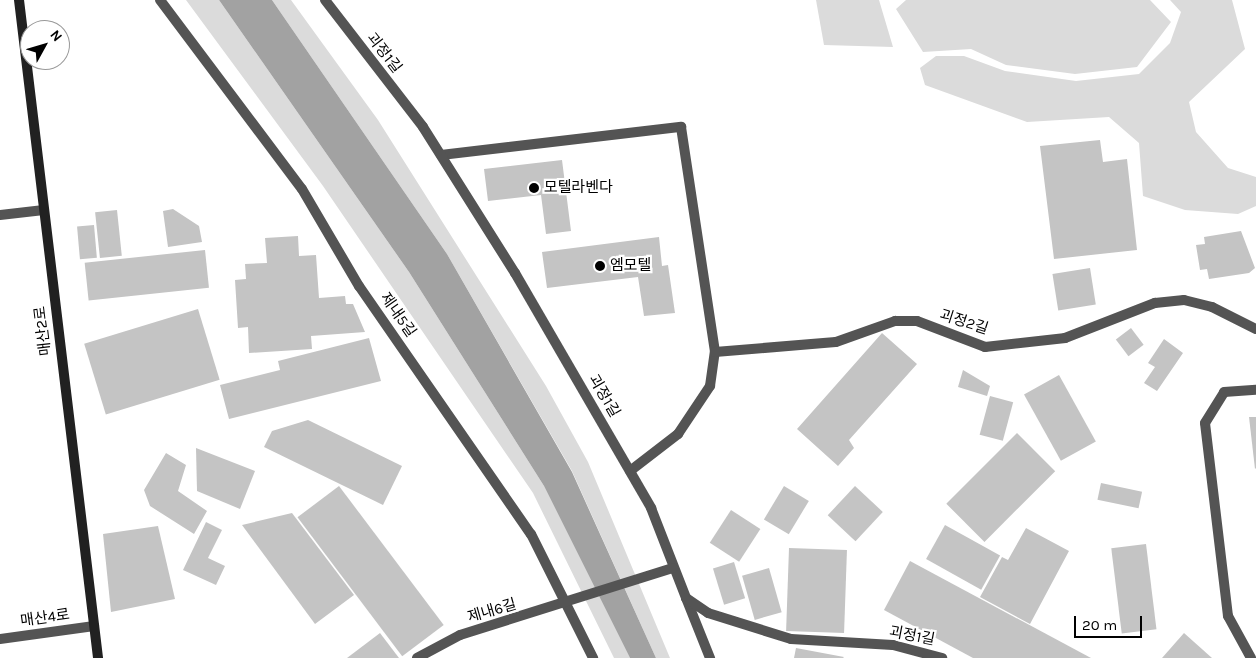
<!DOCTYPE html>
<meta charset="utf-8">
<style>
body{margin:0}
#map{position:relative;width:1256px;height:658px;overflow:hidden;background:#fff;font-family:Karla,"Noto Sans KR",sans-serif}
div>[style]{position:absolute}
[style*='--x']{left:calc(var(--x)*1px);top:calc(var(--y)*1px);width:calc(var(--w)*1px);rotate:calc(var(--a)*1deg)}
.green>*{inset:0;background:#dbdbdb}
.water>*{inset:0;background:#a2a2a2}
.building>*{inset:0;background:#c4c4c4;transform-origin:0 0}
.lane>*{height:10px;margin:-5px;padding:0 5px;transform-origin:5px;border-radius:5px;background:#545454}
.street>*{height:10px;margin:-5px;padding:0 5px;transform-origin:5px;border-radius:5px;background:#545454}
.secondary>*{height:10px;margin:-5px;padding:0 5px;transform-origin:5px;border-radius:5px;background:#212121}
.dots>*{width:14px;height:14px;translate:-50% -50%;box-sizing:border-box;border:2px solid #fff;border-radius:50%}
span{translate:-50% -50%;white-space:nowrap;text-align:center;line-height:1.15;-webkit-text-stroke:4.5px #fff;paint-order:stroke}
.street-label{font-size:15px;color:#000}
.poi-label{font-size:15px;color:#000}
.left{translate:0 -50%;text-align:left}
.north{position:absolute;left:20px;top:20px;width:50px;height:50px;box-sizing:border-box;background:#fff;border:1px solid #999;border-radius:50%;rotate:51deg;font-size:14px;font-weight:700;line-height:20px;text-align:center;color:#000}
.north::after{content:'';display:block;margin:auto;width:18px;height:22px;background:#000;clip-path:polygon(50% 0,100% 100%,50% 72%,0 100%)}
.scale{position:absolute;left:1074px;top:616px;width:68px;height:22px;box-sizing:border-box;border:2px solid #000;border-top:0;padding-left:6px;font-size:15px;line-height:18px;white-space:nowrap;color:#000;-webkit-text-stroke:4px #fff;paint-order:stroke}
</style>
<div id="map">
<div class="green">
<div style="clip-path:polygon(186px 0,219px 0,409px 272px,544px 486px,630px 658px,614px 658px,533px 493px,323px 186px)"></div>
<div style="clip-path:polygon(272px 0,291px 0,378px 120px,546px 386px,588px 462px,670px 658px,656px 658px,572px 471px,447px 254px)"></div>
<div style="clip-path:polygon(816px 0,879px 0,893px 47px,824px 45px)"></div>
<div style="clip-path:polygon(906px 0,1150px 0,1171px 22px,1137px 67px,1075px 74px,1006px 65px,971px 49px,923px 52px,896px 9px)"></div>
<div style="clip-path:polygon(1170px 0,1232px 0,1245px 49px,1189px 102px,1196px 132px,1228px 168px,1256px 177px,1256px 206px,1238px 214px,1185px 210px,1143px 196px,1139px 143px,1109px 117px,1027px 122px,925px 85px,920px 68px,936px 56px,964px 56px,1005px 71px,1076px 81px,1139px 74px,1170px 43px,1181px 12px)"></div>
</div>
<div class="water">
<div style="clip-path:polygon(219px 0,272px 0,447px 254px,572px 472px,656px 658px,630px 658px,544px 486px,409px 272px)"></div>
</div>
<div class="building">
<div style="clip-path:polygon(1100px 140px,1103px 162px,1127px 159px,1137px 250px,1054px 259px,1040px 146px)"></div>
<div style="clip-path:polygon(562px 160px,571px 231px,546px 234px,541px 195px,488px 201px,484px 169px)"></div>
<div style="clip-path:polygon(173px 209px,199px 226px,202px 242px,168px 247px,163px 211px)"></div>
<div style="left:117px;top:210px;width:46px;height:22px;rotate:84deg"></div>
<div style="left:94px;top:225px;width:33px;height:17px;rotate:85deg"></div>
<div style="clip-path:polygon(1241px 231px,1255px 268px,1249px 273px,1209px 279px,1207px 269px,1200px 270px,1196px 245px,1205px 244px,1204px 237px)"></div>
<div style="clip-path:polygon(298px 236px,299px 256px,316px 255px,319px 298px,345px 296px,346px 304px,353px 304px,365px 332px,311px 336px,312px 349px,249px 353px,248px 327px,238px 328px,235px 280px,246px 279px,245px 264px,267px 263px,265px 238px)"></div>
<div style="clip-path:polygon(659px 237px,662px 266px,668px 265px,675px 313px,644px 316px,638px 277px,547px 288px,542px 252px)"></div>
<div style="left:205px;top:250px;width:38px;height:121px;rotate:84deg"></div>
<div style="left:1090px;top:268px;width:37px;height:38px;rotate:81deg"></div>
<div style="left:198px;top:309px;width:74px;height:119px;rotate:73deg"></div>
<div style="left:1131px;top:328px;width:21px;height:19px;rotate:53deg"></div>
<div style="clip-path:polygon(882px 333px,917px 364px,849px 440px,854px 448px,838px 466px,797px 429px)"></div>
<div style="clip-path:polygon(369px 338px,381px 381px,229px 419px,220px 385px,280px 370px,278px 361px)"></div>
<div style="clip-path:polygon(1164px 339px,1183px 353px,1157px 391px,1144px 383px,1155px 367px,1148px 363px)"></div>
<div style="clip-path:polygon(963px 370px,990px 386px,987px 396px,958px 387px)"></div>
<div style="left:1059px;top:375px;width:76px;height:40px;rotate:61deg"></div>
<div style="left:990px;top:396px;width:24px;height:40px;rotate:15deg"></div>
<div style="clip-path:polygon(1249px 417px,1256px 417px,1256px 468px,1255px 469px)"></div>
<div style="clip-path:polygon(308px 420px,402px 466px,383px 505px,264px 447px,272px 431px)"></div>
<div style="left:1017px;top:433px;width:54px;height:100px;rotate:45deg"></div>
<div style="clip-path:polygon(196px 448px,255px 471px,240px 509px,197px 491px)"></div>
<div style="clip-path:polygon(166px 453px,186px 465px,178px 491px,207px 511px,194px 534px,150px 506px,144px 490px)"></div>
<div style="left:1101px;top:483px;width:42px;height:17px;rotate:12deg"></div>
<div style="left:339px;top:486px;width:174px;height:52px;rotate:53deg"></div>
<div style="left:784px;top:486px;width:29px;height:39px;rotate:31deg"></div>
<div style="left:855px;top:486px;width:38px;height:40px;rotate:43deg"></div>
<div style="left:731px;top:510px;width:35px;height:39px;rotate:33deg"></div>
<div style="clip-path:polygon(292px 513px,354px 595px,315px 624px,242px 525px)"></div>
<div style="clip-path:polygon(206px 522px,222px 530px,208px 558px,225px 566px,216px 585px,183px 570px)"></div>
<div style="left:945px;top:525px;width:63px;height:39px;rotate:29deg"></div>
<div style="clip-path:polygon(158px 526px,175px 599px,111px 612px,103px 534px)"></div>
<div style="clip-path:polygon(1026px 528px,1069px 551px,1030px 624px,980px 597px,1002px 557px,1008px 560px)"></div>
<div style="left:1146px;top:544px;width:86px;height:35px;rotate:83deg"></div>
<div style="left:789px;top:548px;width:58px;height:83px;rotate:2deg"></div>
<div style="clip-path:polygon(910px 561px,1091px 658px,973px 658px,884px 610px)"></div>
<div style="left:734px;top:562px;width:38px;height:22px;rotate:73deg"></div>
<div style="left:769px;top:568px;width:46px;height:28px;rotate:74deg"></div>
<div style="clip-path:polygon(380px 633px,399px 658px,347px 658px)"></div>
<div style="clip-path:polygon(1184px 633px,1212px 658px,1162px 658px)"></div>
<div style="clip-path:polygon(796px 648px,844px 657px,843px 658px,794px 658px)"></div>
</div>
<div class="lane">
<div style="--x:441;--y:155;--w:242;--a:-6.7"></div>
<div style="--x:681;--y:127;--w:228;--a:81.4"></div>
<div style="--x:686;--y:598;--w:65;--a:68.2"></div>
<div style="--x:1251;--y:658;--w:48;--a:-118.7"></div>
<div style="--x:1228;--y:616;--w:194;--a:-96.8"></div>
<div style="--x:1205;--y:423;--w:36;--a:-58"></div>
<div style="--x:1224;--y:392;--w:32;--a:-4"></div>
</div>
<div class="street">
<div style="--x:160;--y:0;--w:236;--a:53.1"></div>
<div style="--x:302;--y:189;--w:113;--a:59.6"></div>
<div style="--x:359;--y:286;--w:302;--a:55.3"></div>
<div style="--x:531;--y:534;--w:139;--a:63.4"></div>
<div style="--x:325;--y:0;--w:160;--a:52.3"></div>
<div style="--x:423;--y:127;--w:173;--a:57.8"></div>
<div style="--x:515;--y:273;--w:272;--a:59.9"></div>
<div style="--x:651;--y:508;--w:97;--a:68.7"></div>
<div style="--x:686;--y:598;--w:27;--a:34"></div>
<div style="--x:708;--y:613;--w:87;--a:17.4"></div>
<div style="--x:791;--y:639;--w:102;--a:3.4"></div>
<div style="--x:893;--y:645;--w:51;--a:14.9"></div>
<div style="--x:0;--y:215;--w:44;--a:-6.5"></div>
<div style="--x:630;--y:471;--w:61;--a:-37.6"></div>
<div style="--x:678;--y:434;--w:58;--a:-56.3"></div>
<div style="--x:710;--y:386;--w:34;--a:-82"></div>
<div style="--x:715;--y:352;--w:121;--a:-4.7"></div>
<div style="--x:836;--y:342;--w:63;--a:-19.6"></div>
<div style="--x:895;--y:321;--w:22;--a:0"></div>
<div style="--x:917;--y:321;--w:73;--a:20.9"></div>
<div style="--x:985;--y:347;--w:81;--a:-6.4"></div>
<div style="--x:1065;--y:338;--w:97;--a:-21.3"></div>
<div style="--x:1155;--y:303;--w:29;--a:-6"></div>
<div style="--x:1184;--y:300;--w:29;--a:14"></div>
<div style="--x:1212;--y:307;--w:49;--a:26.6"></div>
<div style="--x:0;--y:639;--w:95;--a:-7.9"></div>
<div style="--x:417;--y:658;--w:49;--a:-28.1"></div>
<div style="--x:460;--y:635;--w:223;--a:-17.5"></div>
</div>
<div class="secondary">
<div style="--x:19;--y:0;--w:663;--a:83.15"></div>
</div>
<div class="dots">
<div style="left:534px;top:188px;background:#000"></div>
<div style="left:600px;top:266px;background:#000"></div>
</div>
<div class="street-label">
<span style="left:384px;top:53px;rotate:52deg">괴정1길</span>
<span style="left:398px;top:315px;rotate:55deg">제내5길</span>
<span style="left:964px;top:322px;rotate:18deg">괴정2길</span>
<span style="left:43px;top:331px;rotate:-97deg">매산2로</span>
<span style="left:604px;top:396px;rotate:60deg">괴정1길</span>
<span style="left:492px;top:611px;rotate:-16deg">제내6길</span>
<span style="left:45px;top:618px;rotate:-8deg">매산4로</span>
<span style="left:912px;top:636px;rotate:11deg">괴정1길</span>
</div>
<div class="poi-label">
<span class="left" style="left:544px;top:188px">모텔라벤다</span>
<span class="left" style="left:610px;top:266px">엠모텔</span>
</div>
<div class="north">N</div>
<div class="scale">20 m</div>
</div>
